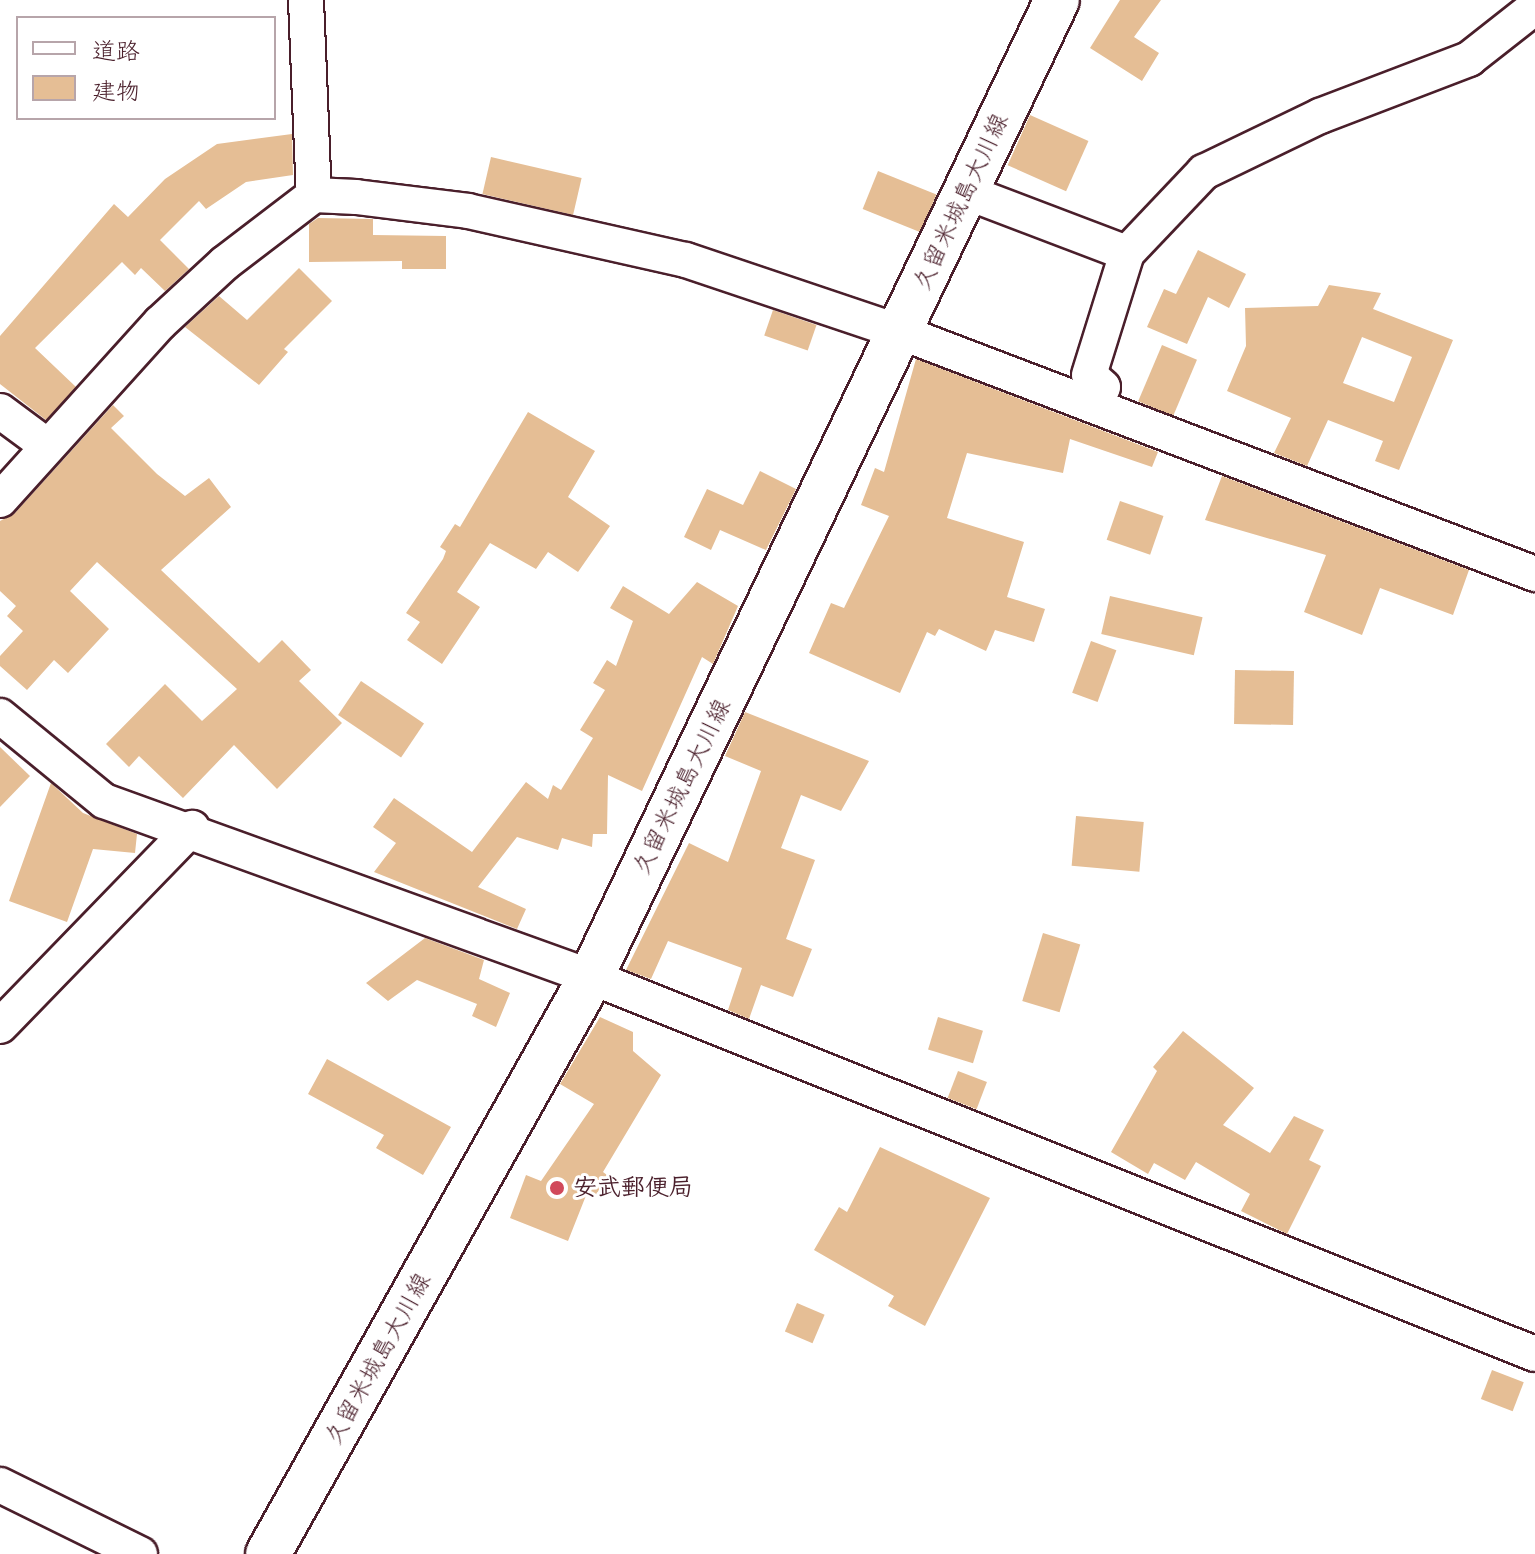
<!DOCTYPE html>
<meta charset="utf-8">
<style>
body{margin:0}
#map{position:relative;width:1535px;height:1554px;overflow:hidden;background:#fff;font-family:"Balsamiq Sans","Klee One",sans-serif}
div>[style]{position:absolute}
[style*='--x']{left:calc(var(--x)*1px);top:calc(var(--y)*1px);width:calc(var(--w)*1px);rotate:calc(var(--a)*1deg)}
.building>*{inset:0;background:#e5be95;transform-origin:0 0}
.roads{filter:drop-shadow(2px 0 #4a1f2b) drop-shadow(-2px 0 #4a1f2b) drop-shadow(0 2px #4a1f2b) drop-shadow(0 -2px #4a1f2b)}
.minor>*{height:34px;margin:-17px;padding:0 17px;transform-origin:17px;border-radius:17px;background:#fff}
.major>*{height:44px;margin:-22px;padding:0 22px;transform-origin:22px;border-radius:22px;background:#fff}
.dots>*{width:22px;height:22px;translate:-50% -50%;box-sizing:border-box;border:4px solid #fff;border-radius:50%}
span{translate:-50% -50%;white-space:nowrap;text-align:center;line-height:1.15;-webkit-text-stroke:6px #fff;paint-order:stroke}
.street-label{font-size:24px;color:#4a1f2b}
.poi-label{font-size:24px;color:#4a1f2b;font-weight:700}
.left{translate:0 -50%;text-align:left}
.legend{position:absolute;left:16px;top:16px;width:260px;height:104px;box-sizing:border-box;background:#fff;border:2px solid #b7a5aa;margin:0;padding:10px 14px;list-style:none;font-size:24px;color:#4a1f2b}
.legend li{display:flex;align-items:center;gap:16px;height:40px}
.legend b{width:40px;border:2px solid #b7a5aa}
</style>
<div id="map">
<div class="building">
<div style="clip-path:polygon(1120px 0,1161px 0,1134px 37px,1159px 53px,1142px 81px,1090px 48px)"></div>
<div style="left:1030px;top:115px;width:64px;height:55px;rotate:24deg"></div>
<div style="clip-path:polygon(292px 134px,293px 175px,246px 182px,206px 209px,199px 201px,160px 240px,189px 269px,165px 291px,141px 268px,135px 275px,122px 262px,35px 348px,76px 387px,46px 420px,0 384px,0 336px,114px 204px,128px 217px,165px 179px,217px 144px)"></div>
<div style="left:491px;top:157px;width:93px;height:38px;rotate:13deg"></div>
<div style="left:878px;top:171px;width:63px;height:41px;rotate:22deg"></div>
<div style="clip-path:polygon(318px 218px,373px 219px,373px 235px,446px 236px,446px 269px,402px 269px,402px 261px,309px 262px,309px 224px)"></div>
<div style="clip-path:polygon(1198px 250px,1246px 274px,1229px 308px,1208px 297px,1187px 344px,1147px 327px,1164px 289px,1176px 294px)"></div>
<div style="clip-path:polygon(299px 268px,332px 301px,284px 349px,288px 352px,259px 385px,185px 327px,219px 296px,247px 320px)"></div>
<div style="clip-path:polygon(evenodd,1329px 285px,1381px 293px,1373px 309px,1453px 340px,1399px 470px,1375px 461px,1383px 441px,1328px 420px,1307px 466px,1274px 453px,1291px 418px,1227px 391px,1246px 346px,1245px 308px,1318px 306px,1329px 285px,1362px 337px,1412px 357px,1394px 402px,1343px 383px,1362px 337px)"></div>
<div style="left:773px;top:310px;width:46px;height:27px;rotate:19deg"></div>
<div style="left:1162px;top:345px;width:38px;height:61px;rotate:23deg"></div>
<div style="clip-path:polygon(916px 359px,1158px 452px,1152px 467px,1070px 439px,1063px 473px,967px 453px,947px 518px,1024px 542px,1007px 597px,1045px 609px,1034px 642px,995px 630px,986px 651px,939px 629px,935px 636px,927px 632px,900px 693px,809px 653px,831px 603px,844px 608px,889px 516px,861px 505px,875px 468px,884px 472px)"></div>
<div style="clip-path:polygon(113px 405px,124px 416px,111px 428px,157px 474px,185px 496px,209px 478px,231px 507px,161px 570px,259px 663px,282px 640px,311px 670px,299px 681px,342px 723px,277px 789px,234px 745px,183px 798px,139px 756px,129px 767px,106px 744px,165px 684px,202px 721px,237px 689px,97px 562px,70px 591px,109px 629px,68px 673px,54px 660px,27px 690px,0 666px,0 656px,23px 631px,7px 616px,16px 606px,0 591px,0 521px,15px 513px)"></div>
<div style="clip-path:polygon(528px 412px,595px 451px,568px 497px,610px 526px,578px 572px,548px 552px,536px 569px,490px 543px,457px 592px,480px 607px,442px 664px,407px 640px,420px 622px,406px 613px,443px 559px,446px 551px,440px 547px,455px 524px,460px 527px)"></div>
<div style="clip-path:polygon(760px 471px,796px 489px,766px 550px,720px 530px,711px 550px,684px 537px,707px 489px,743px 505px)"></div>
<div style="clip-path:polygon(1222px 476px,1469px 570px,1453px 615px,1380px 588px,1362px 635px,1304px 612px,1326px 555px,1205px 520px)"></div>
<div style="left:1120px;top:501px;width:46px;height:41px;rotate:19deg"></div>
<div style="clip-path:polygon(697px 582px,738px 606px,713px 664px,702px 657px,642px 791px,608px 775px,607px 834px,593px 834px,592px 847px,562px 838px,558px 850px,517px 837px,478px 887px,526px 909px,517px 929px,374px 872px,396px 843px,373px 827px,394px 798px,472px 852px,526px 782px,548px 799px,553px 785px,561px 790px,593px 738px,580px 730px,605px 690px,593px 683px,607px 660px,616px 666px,633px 621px,610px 608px,623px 586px,669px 614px)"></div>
<div style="left:1110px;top:596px;width:95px;height:39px;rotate:13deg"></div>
<div style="left:1091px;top:641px;width:27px;height:55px;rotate:20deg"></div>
<div style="left:1235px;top:670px;width:59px;height:54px;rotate:1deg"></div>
<div style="left:361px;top:681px;width:76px;height:41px;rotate:34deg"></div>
<div style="clip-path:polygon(745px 712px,869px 761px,841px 811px,801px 795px,781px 848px,815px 860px,786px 939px,812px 949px,793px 997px,761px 985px,749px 1019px,728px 1010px,742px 968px,668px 941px,651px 979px,626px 970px,689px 843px,728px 862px,761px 771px,725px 756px)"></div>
<div style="clip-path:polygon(0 747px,30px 776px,0 807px)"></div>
<div style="clip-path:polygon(51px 783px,83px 813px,137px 834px,135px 853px,93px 849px,67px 922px,9px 901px)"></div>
<div style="left:1076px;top:816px;width:68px;height:50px;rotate:5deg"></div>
<div style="left:1043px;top:933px;width:39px;height:71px;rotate:17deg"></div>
<div style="clip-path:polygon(425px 938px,484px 960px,479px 979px,510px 993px,496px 1027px,472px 1016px,477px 1004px,417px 980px,388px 1001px,366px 983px)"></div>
<div style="clip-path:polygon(600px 1017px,633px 1032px,633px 1051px,661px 1075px,603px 1172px,607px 1175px,595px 1197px,587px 1193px,568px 1241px,510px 1218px,526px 1175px,541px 1181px,594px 1104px,560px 1084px)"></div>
<div style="left:938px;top:1017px;width:47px;height:34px;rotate:17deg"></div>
<div style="clip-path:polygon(1183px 1031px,1254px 1088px,1223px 1125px,1270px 1153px,1294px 1116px,1324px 1130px,1309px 1160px,1321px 1166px,1287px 1234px,1241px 1211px,1250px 1194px,1196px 1162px,1185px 1180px,1154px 1163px,1148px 1174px,1111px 1152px,1157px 1071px,1153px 1067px)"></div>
<div style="clip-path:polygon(327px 1059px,451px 1127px,423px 1175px,376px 1148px,384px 1135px,308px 1094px)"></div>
<div style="left:958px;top:1071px;width:31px;height:29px;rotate:21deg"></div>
<div style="clip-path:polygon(880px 1147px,990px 1198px,925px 1326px,888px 1306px,894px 1296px,814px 1250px,839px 1207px,847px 1212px)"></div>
<div style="left:797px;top:1303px;width:30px;height:31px;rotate:23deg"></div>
<div style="left:1492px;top:1370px;width:34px;height:31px;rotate:21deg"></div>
</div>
<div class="roads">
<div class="minor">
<div style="--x:306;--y:0;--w:195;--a:87.7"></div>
<div style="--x:966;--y:192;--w:172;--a:20.8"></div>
<div style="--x:1096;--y:405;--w:19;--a:-69"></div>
<div style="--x:1103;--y:387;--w:18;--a:-139"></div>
<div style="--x:1089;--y:375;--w:128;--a:-72.7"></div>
<div style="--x:1127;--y:253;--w:112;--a:-46.5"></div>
<div style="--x:1204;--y:172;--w:129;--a:-25.8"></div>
<div style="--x:1320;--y:116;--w:160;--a:-20.9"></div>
<div style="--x:1469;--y:59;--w:84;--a:-38.2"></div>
<div style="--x:0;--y:411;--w:57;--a:36.5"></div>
<div style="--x:0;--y:500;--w:239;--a:-47.9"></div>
<div style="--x:160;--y:323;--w:88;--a:-42.7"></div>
<div style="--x:225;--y:263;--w:112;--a:-37.4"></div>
<div style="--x:314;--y:195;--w:42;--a:2.7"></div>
<div style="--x:356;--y:197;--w:113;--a:7.1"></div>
<div style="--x:468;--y:211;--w:223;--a:12.7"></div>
<div style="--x:686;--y:260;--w:226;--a:18.6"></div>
<div style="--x:900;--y:332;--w:680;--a:20.86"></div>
<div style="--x:0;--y:716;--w:134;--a:39.3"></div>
<div style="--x:104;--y:801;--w:518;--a:19.87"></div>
<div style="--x:591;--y:977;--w:1016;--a:21.77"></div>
<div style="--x:0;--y:1026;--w:276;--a:-45.9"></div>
<div style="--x:0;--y:1485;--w:156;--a:26.2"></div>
</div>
<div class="major">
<div style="--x:268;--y:1554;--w:661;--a:-60.76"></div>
<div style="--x:591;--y:977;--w:1082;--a:-64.5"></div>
</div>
</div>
<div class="dots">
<div style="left:557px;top:1188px;background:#d1495b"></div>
</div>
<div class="street-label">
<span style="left:961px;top:202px;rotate:-65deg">久留米城島大川線</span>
<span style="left:682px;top:787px;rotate:-64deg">久留米城島大川線</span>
<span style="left:378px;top:1359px;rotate:-61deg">久留米城島大川線</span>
</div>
<div class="poi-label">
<span class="left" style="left:573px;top:1188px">安武郵便局</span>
</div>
<ul class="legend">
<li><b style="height:10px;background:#fff"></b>道路</li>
<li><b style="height:22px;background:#e5be95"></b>建物</li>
</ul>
</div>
